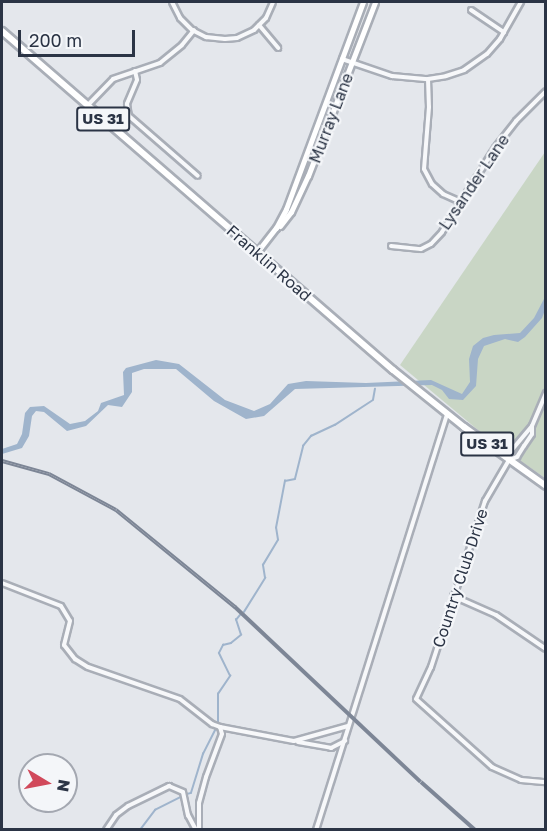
<!DOCTYPE html>
<style>
body{margin:0}
#map{position:relative;width:547px;height:831px;overflow:hidden;background:#e4e7ec;font-family:"Golos Text",sans-serif}
div>[style]{position:absolute}
[style*='--x']{left:calc(var(--x)*1px);top:calc(var(--y)*1px);width:calc(var(--w)*1px);rotate:calc(var(--a)*1deg)}
.green>*{inset:0;background:#c9d6c5}
.water>*{inset:0;background:#9fb4cc}
.stream>*{height:1.5px;margin:-0.75px;padding:0 0.75px;transform-origin:0.75px;border-radius:0.75px;background:#9fb4cc}
.roads{filter:drop-shadow(2px 0 #a9aeb7) drop-shadow(-2px 0 #a9aeb7) drop-shadow(0 2px #a9aeb7) drop-shadow(0 -2px #a9aeb7)}
.street>*{height:4px;margin:-2px;padding:0 2px;transform-origin:2px;border-radius:2px;background:#f7f8fa}
.secondary>*{height:5px;margin:-2.5px;padding:0 2.5px;transform-origin:2.5px;border-radius:2.5px;background:#fff}
.primary>*{height:6px;margin:-3px;padding:0 3px;transform-origin:3px;border-radius:3px;background:#fff}
.rail>*{height:4px;margin-top:-2px;transform-origin:0;background:repeating-linear-gradient(90deg,#f4f6f9 0 4.5px,#7d8696 0 9px);box-sizing:border-box;border-block:2px solid #7d8696}
span{translate:-50% -50%;white-space:nowrap;text-align:center;line-height:1.15;-webkit-text-stroke:4.5px #f4f6f9;paint-order:stroke}
.shield-label span{padding:2px 4px;background:#f4f6f9;border:2px solid;border-radius:4px;-webkit-text-stroke-width:0}
.shield-label{font-size:15px;color:#2b3445;font-weight:700}
.street-label{font-size:16px;color:#2b3445}
.frame{position:absolute;inset:0;border:3px solid #2b3445;pointer-events:none}
.north{position:absolute;left:18px;top:753px;width:60px;height:60px;box-sizing:border-box;background:#f4f6f9;border:2px solid #a4a8b1;border-radius:50%;rotate:100deg;font-size:16px;font-weight:700;line-height:24px;text-align:center;color:#2b3445}
.north::after{content:'';display:block;margin:auto;width:21px;height:27px;background:#d1495b;clip-path:polygon(50% 0,100% 100%,50% 72%,0 100%)}
.scale{position:absolute;left:18px;top:30px;width:117px;height:27px;box-sizing:border-box;border:3px solid #2b3445;border-top:0;padding-left:8px;font-size:18px;line-height:21px;white-space:nowrap;color:#2b3445;-webkit-text-stroke:4px #f4f6f9;paint-order:stroke}
</style>
<div id="map">
<div class="green">
<div style="clip-path:polygon(545px 152px,545px 478px,484px 435px,400px 365px)"></div>
</div>
<div class="water">
<div style="clip-path:polygon(545px 297px,545px 310px,542px 318px,525px 337px,518px 342px,505px 339px,484px 346px,478px 359px,476px 386px,463px 400px,449px 399px,442px 390px,432px 385px,295px 389px,264px 416px,246px 419px,214px 401px,176px 369px,144px 369px,132px 373px,132px 392px,122px 407px,108px 405px,86px 426px,67px 431px,44px 412px,36px 411px,32px 416px,29px 436px,22px 448px,2px 454px,2px 449px,17px 444px,22px 434px,25px 413px,30px 407px,44px 406px,70px 424px,85px 421px,98px 411px,101px 403px,124px 395px,123px 372px,126px 368px,156px 360px,179px 364px,225px 400px,254px 411px,270px 404px,288px 384px,306px 381px,366px 383px,431px 380px,462px 394px,470px 382px,469px 359px,473px 346px,483px 338px,494px 335px,520px 333px,534px 318px)"></div>
</div>
<div class="stream">
<div style="--x:244;--y:612;--w:40;--a:-58"></div>
<div style="--x:265;--y:578;--w:13;--a:-99"></div>
<div style="--x:263;--y:565;--w:29;--a:-59"></div>
<div style="--x:278;--y:540;--w:12;--a:-99"></div>
<div style="--x:276;--y:528;--w:48;--a:-79.2"></div>
<div style="--x:285;--y:481;--w:10;--a:-11"></div>
<div style="--x:295;--y:479;--w:34;--a:-76"></div>
<div style="--x:303;--y:446;--w:13;--a:-51"></div>
<div style="--x:311;--y:436;--w:26;--a:-25"></div>
<div style="--x:335;--y:425;--w:45;--a:-33.3"></div>
<div style="--x:373;--y:400;--w:11;--a:-80"></div>
<div style="--x:218;--y:724;--w:30;--a:-90"></div>
<div style="--x:218;--y:694;--w:22;--a:-56"></div>
<div style="--x:230;--y:676;--w:25;--a:-116"></div>
<div style="--x:219;--y:653;--w:9;--a:-63"></div>
<div style="--x:223;--y:645;--w:8;--a:-14"></div>
<div style="--x:231;--y:643;--w:13;--a:-39"></div>
<div style="--x:241;--y:635;--w:16;--a:-108"></div>
<div style="--x:236;--y:620;--w:6;--a:-51"></div>
<div style="--x:187;--y:794;--w:4;--a:-14"></div>
<div style="--x:191;--y:793;--w:41;--a:-72.9"></div>
<div style="--x:203;--y:754;--w:29;--a:-63"></div>
<div style="--x:140;--y:830;--w:25;--a:-53"></div>
<div style="--x:155;--y:810;--w:28;--a:-27"></div>
</div>
<div class="roads">
<div class="street">
<div style="--x:172;--y:2;--w:18;--a:63"></div>
<div style="--x:180;--y:18;--w:17;--a:45"></div>
<div style="--x:192;--y:30;--w:16;--a:27"></div>
<div style="--x:206;--y:37;--w:19;--a:6"></div>
<div style="--x:225;--y:39;--w:12;--a:-5"></div>
<div style="--x:237;--y:38;--w:19;--a:-25"></div>
<div style="--x:254;--y:30;--w:17;--a:-45"></div>
<div style="--x:266;--y:18;--w:17;--a:-66"></div>
<div style="--x:471;--y:10;--w:40;--a:34"></div>
<div style="--x:259;--y:25;--w:30;--a:50"></div>
<div style="--x:342;--y:59;--w:53;--a:18.8"></div>
<div style="--x:392;--y:76;--w:36;--a:5"></div>
<div style="--x:428;--y:79;--w:18;--a:-9"></div>
<div style="--x:446;--y:76;--w:19;--a:-18"></div>
<div style="--x:464;--y:70;--w:28;--a:-35"></div>
<div style="--x:487;--y:54;--w:20;--a:-49"></div>
<div style="--x:500;--y:39;--w:43;--a:-60.4"></div>
<div style="--x:135;--y:71;--w:9;--a:77"></div>
<div style="--x:137;--y:80;--w:26;--a:113"></div>
<div style="--x:127;--y:104;--w:12;--a:81"></div>
<div style="--x:129;--y:116;--w:91;--a:41"></div>
<div style="--x:428;--y:79;--w:28;--a:88"></div>
<div style="--x:429;--y:107;--w:62;--a:94.6"></div>
<div style="--x:424;--y:169;--w:17;--a:62"></div>
<div style="--x:432;--y:184;--w:15;--a:42"></div>
<div style="--x:443;--y:194;--w:20;--a:24"></div>
<div style="--x:88;--y:105;--w:36;--a:-46"></div>
<div style="--x:113;--y:79;--w:50;--a:-18.8"></div>
<div style="--x:160;--y:63;--w:28;--a:-39"></div>
<div style="--x:182;--y:45;--w:19;--a:-51"></div>
<div style="--x:391;--y:246;--w:30;--a:6"></div>
<div style="--x:421;--y:249;--w:11;--a:-27"></div>
<div style="--x:431;--y:244;--w:16;--a:-47"></div>
<div style="--x:442;--y:232;--w:99;--a:-57.8"></div>
<div style="--x:495;--y:148;--w:34;--a:-52"></div>
<div style="--x:516;--y:121;--w:42;--a:-45"></div>
<div style="--x:532;--y:426;--w:36;--a:-67"></div>
<div style="--x:509;--y:460;--w:9;--a:-21"></div>
<div style="--x:517;--y:457;--w:13;--a:-58"></div>
<div style="--x:524;--y:446;--w:14;--a:-56"></div>
<div style="--x:532;--y:434;--w:8;--a:-90"></div>
<div style="--x:532;--y:426;--w:34;--a:130"></div>
<div style="--x:510;--y:452;--w:8;--a:97"></div>
<div style="--x:509;--y:460;--w:48;--a:120.3"></div>
<div style="--x:485;--y:501;--w:175;--a:108"></div>
<div style="--x:431;--y:667;--w:35;--a:115"></div>
<div style="--x:416;--y:699;--w:102;--a:41.8"></div>
<div style="--x:492;--y:767;--w:32;--a:24"></div>
<div style="--x:521;--y:780;--w:25;--a:5"></div>
<div style="--x:2;--y:583;--w:63;--a:21.3"></div>
<div style="--x:61;--y:606;--w:17;--a:59"></div>
<div style="--x:70;--y:621;--w:25;--a:104"></div>
<div style="--x:64;--y:645;--w:18;--a:52"></div>
<div style="--x:75;--y:659;--w:15;--a:32"></div>
<div style="--x:88;--y:667;--w:97;--a:19.2"></div>
<div style="--x:180;--y:699;--w:41;--a:38"></div>
<div style="--x:212;--y:724;--w:9;--a:21"></div>
<div style="--x:220;--y:727;--w:7;--a:74"></div>
<div style="--x:222;--y:734;--w:46;--a:110.4"></div>
<div style="--x:206;--y:777;--w:27;--a:105"></div>
<div style="--x:199;--y:803;--w:27;--a:90"></div>
<div style="--x:453;--y:596;--w:47;--a:23.8"></div>
<div style="--x:496;--y:615;--w:60;--a:34.2"></div>
<div style="--x:220;--y:727;--w:75;--a:10.7"></div>
<div style="--x:294;--y:741;--w:56;--a:-15.5"></div>
<div style="--x:298;--y:742;--w:34;--a:10"></div>
<div style="--x:331;--y:748;--w:16;--a:-27"></div>
<div style="--x:106;--y:830;--w:18;--a:-56"></div>
<div style="--x:116;--y:815;--w:15;--a:-37"></div>
<div style="--x:128;--y:806;--w:46;--a:-26"></div>
<div style="--x:169;--y:786;--w:15;--a:23"></div>
<div style="--x:183;--y:792;--w:24;--a:78"></div>
<div style="--x:188;--y:815;--w:17;--a:62"></div>
<div style="--x:316;--y:830;--w:436;--a:-72.5"></div>
</div>
<div class="secondary">
<div style="--x:280;--y:226;--w:18;--a:-52"></div>
<div style="--x:291;--y:212;--w:40;--a:-65"></div>
<div style="--x:308;--y:176;--w:186;--a:-68.9"></div>
<div style="--x:257;--y:252;--w:31;--a:-52"></div>
<div style="--x:276;--y:228;--w:21;--a:-62"></div>
<div style="--x:286;--y:209;--w:221;--a:-69.6"></div>
</div>
<div class="primary">
<div style="--x:2;--y:31;--w:517;--a:40.93"></div>
<div style="--x:393;--y:370;--w:91;--a:38.8"></div>
<div style="--x:464;--y:427;--w:101;--a:35.7"></div>
</div>
</div>
<div class="rail">
<div style="--x:2;--y:461;--w:49;--a:15.5"></div>
<div style="--x:49;--y:474;--w:76;--a:28.2"></div>
<div style="--x:116;--y:510;--w:154;--a:39.2"></div>
<div style="--x:235;--y:607;--w:255;--a:43.3"></div>
<div style="--x:421;--y:782;--w:72;--a:41.6"></div>
</div>
<div class="shield-label">
<span style="left:103px;top:119px">US 31</span>
<span style="left:487px;top:444px">US 31</span>
</div>
<div class="street-label">
<span style="left:331px;top:118px;rotate:-69deg">Murray Lane</span>
<span style="left:474px;top:182px;rotate:-56deg">Lysander Lane</span>
<span style="left:269px;top:263px;rotate:41deg">Franklin Road</span>
<span style="left:460px;top:578px;rotate:-72deg">Country Club Drive</span>
</div>
<div class="frame"></div>
<div class="north">N</div>
<div class="scale">200 m</div>
</div>
